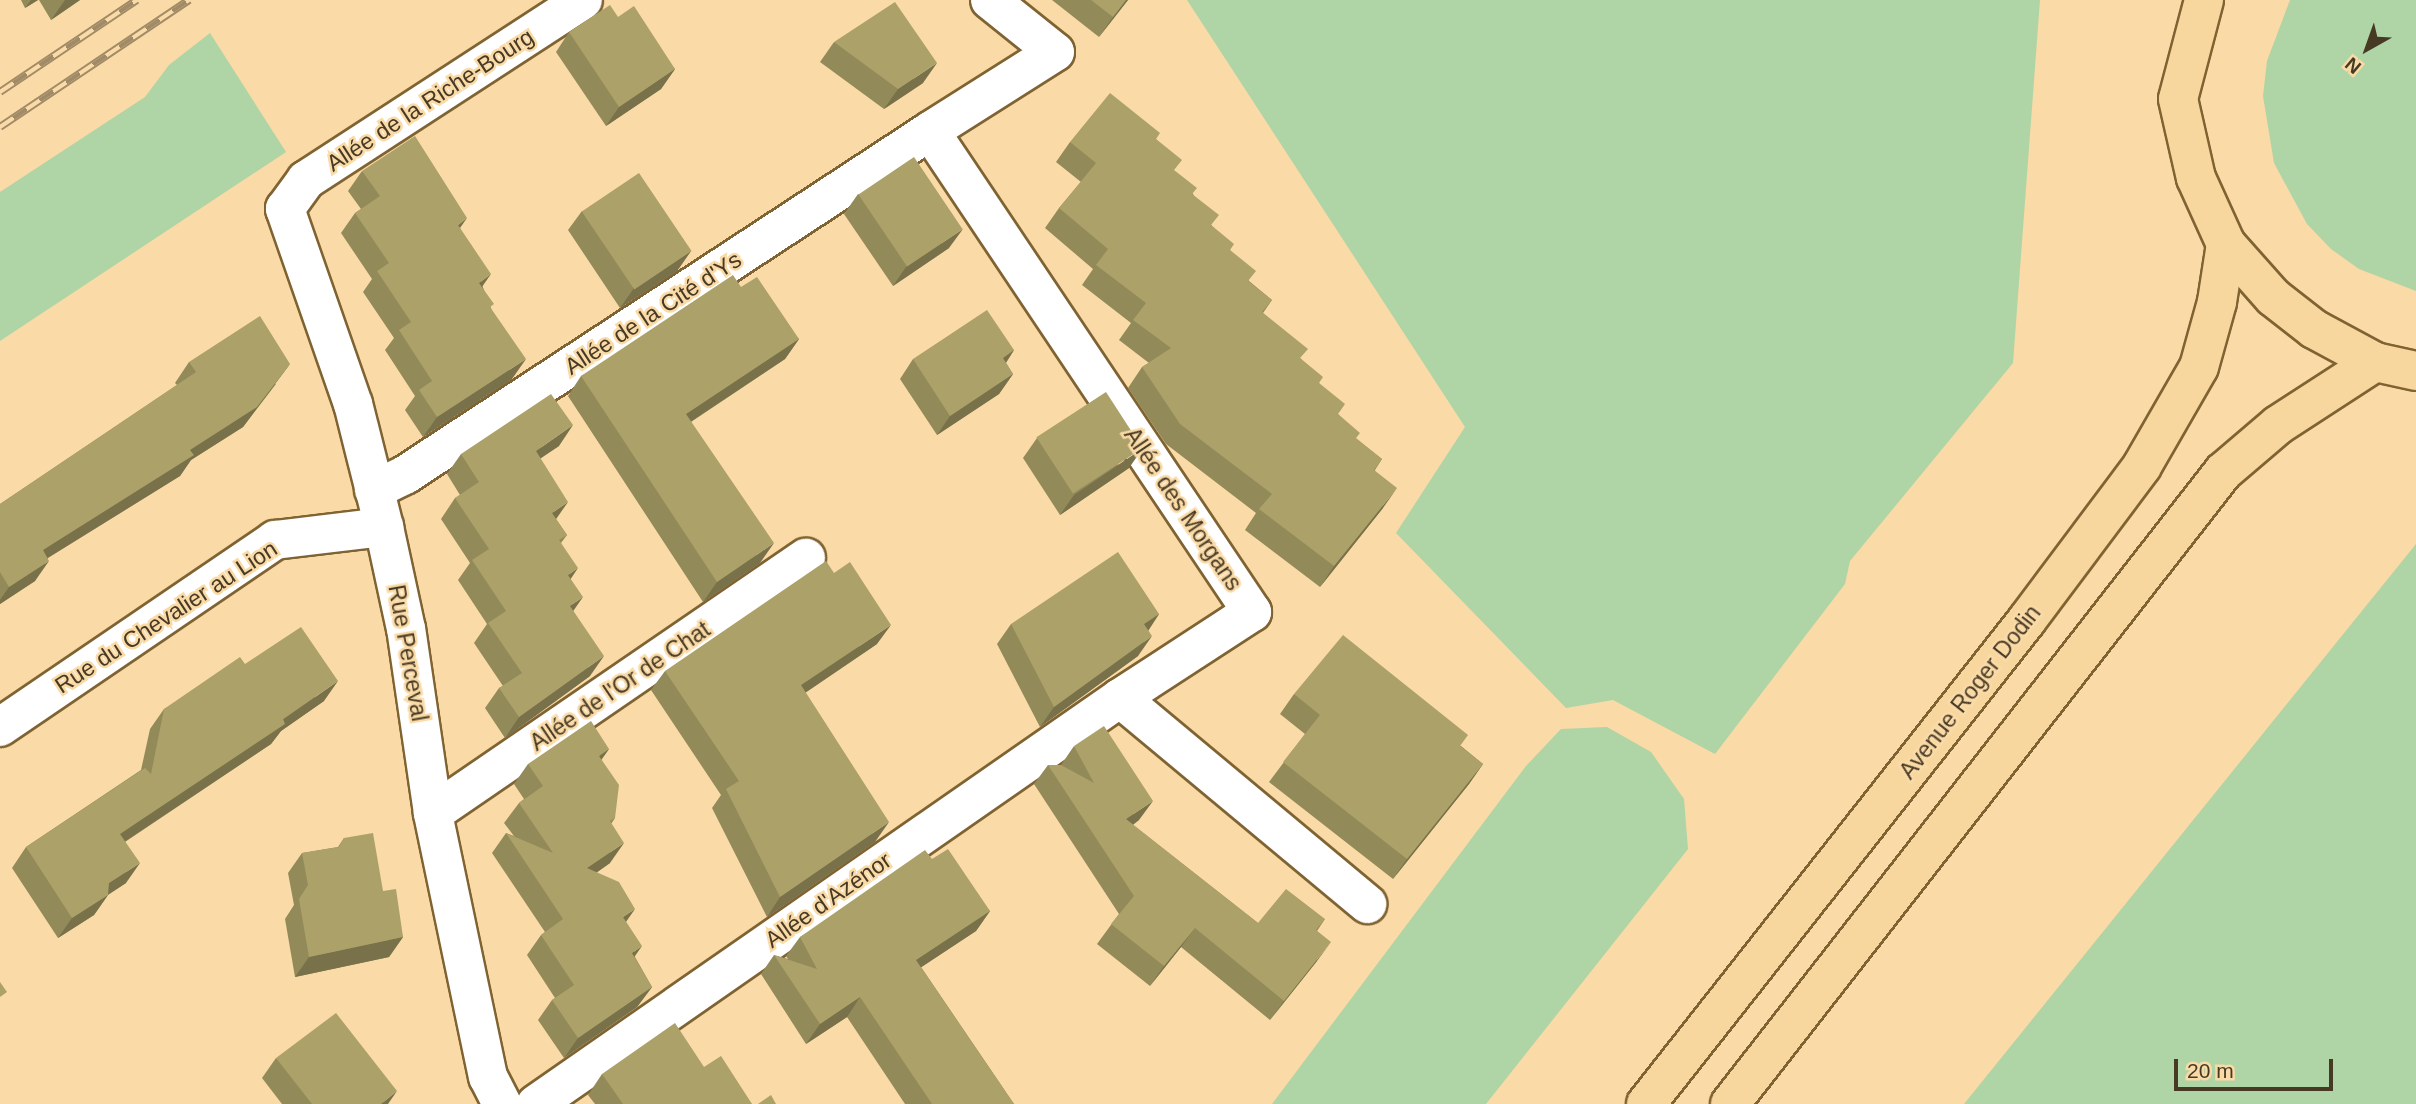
<!DOCTYPE html>
<meta charset="utf-8">
<style>
body{margin:0}
#map{position:relative;width:2416px;height:1104px;overflow:hidden;background:#fadaa6;font-family:Helvetica,sans-serif}
div>[style]{position:absolute}
[style*='--x']{left:calc(var(--x)*1px);top:calc(var(--y)*1px);width:calc(var(--w)*1px);rotate:calc(var(--a)*1deg)}
.green>*{inset:0;background:#afd4a5}
.roads{filter:drop-shadow(2px 0 #7f6332) drop-shadow(-2px 0 #7f6332) drop-shadow(0 2px #7f6332) drop-shadow(0 -2px #7f6332)}
.minor>*{height:38px;margin:-19px;padding:0 19px;transform-origin:19px;border-radius:19px;background:#fff}
.major>*{height:38px;margin:-19px;padding:0 19px;transform-origin:19px;border-radius:19px;background:#f8d79f}
.rail>*{height:8px;margin-top:-4px;transform-origin:0;background:repeating-linear-gradient(90deg,#fadaa6 0 16px,#a18a66 0 32px);box-sizing:border-box;border-block:2px solid #a18a66}
.wall>*{inset:0;background:#938a5a}
.shaded-wall>*{inset:0;background:#78714a}
.building>*{inset:0;background:#aba169;transform-origin:0 0}
span{translate:-50% -50%;white-space:nowrap;text-align:center;line-height:1.15;-webkit-text-stroke:5px #fadaa6;paint-order:stroke}
.street-label{font-size:23px;color:#473a25}
.north{position:absolute;left:2332px;top:14px;width:70px;height:70px;-webkit-text-stroke:5px #fadaa6;paint-order:stroke;rotate:220deg;font-size:19px;font-weight:700;line-height:28px;text-align:center;color:#473a25}
.north::after{content:'';display:block;margin:auto;width:24px;height:32px;background:#473a25;clip-path:polygon(50% 0,100% 100%,50% 72%,0 100%)}
.scale{position:absolute;left:2174px;top:1059px;width:159px;height:32px;box-sizing:border-box;border:4px solid #473a25;border-top:0;padding-left:9px;font-size:21px;line-height:24px;white-space:nowrap;color:#473a25;-webkit-text-stroke:5px #fadaa6;paint-order:stroke}
</style>
<div id="map">
<div class="green">
<div style="clip-path:polygon(1187px 0,2040px 0,2013px 363px,1850px 561px,1845px 584px,1715px 754px,1613px 700px,1566px 708px,1396px 533px,1465px 427px)"></div>
<div style="clip-path:polygon(2290px 0,2416px 0,2416px 291px,2359px 269px,2331px 249px,2307px 224px,2274px 163px,2263px 96px,2267px 61px)"></div>
<div style="clip-path:polygon(210px 33px,286px 152px,0 341px,0 192px,145px 97px,169px 65px)"></div>
<div style="clip-path:polygon(2416px 544px,2416px 1104px,1964px 1104px)"></div>
<div style="clip-path:polygon(1607px 727px,1651px 752px,1684px 799px,1688px 849px,1486px 1104px,1272px 1104px,1526px 766px,1561px 729px)"></div>
</div>
<div class="roads">
<div class="minor">
<div style="--x:990;--y:0;--w:83;--a:38.7"></div>
<div style="--x:1055;--y:52;--w:148;--a:147.7"></div>
<div style="--x:930;--y:131;--w:579;--a:56.2"></div>
<div style="--x:1252;--y:612;--w:158;--a:146.9"></div>
<div style="--x:1120;--y:698;--w:322;--a:39.8"></div>
<div style="--x:374;--y:490;--w:34;--a:-26"></div>
<div style="--x:405;--y:475;--w:628;--a:-33.23"></div>
<div style="--x:0;--y:727;--w:333;--a:-34.2"></div>
<div style="--x:275;--y:540;--w:110;--a:-6.8"></div>
<div style="--x:433;--y:813;--w:452;--a:-34.4"></div>
<div style="--x:502;--y:1104;--w:30;--a:-117"></div>
<div style="--x:488;--y:1077;--w:270;--a:-101.8"></div>
<div style="--x:433;--y:813;--w:186;--a:-98.3"></div>
<div style="--x:406;--y:629;--w:104;--a:-102.2"></div>
<div style="--x:384;--y:527;--w:127;--a:-104.1"></div>
<div style="--x:353;--y:404;--w:207;--a:-109.2"></div>
<div style="--x:285;--y:209;--w:36;--a:-54"></div>
<div style="--x:306;--y:180;--w:330;--a:-33"></div>
<div style="--x:536;--y:1104;--w:711;--a:-34.81"></div>
</div>
<div class="major">
<div style="--x:2204;--y:0;--w:102;--a:104.7"></div>
<div style="--x:2178;--y:99;--w:81;--a:77.2"></div>
<div style="--x:2196;--y:178;--w:72;--a:65.6"></div>
<div style="--x:2226;--y:244;--w:71;--a:48.4"></div>
<div style="--x:2273;--y:297;--w:52;--a:38"></div>
<div style="--x:2314;--y:329;--w:69;--a:28.4"></div>
<div style="--x:2375;--y:362;--w:42;--a:12.4"></div>
<div style="--x:1646;--y:1104;--w:616;--a:-51.79"></div>
<div style="--x:2027;--y:620;--w:192;--a:-53.2"></div>
<div style="--x:2142;--y:466;--w:114;--a:-60.1"></div>
<div style="--x:2199;--y:367;--w:67;--a:-74.5"></div>
<div style="--x:2217;--y:302;--w:59;--a:-81.2"></div>
<div style="--x:1730;--y:1104;--w:802;--a:-52.04"></div>
<div style="--x:2223;--y:472;--w:72;--a:-40.5"></div>
<div style="--x:2278;--y:425;--w:116;--a:-33"></div>
</div>
</div>
<div class="rail">
<div style="--x:0;--y:92;--w:165;--a:-33.9"></div>
<div style="--x:0;--y:127;--w:228;--a:-33.9"></div>
</div>
<div class="wall">
<div style="clip-path:polygon(21px 0,38px 0,25px 8px)"></div>
<div style="clip-path:polygon(39px 0,80px 0,51px 20px)"></div>
<div style="clip-path:polygon(1052px 0,1128px 0,1099px 37px)"></div>
<div style="clip-path:polygon(618px 17px,675px 69px,661px 89px,606px 126px,556px 52px,569px 32px)"></div>
<div style="clip-path:polygon(834px 42px,923px 83px,884px 109px,820px 62px)"></div>
<div style="clip-path:polygon(1156px 139px,1174px 171px,1193px 194px,1212px 226px,1230px 250px,1249px 281px,1272px 300px,1263px 313px,1301px 359px,1319px 383px,1338px 414px,1356px 439px,1382px 459px,1375px 470px,1383px 508px,1320px 587px,1245px 530px,1256px 513px,1166px 444px,1128px 388px,1142px 367px,1149px 363px,1119px 340px,1131px 323px,1082px 285px,1093px 269px,1045px 228px,1059px 208px,1081px 182px,1056px 162px,1070px 142px)"></div>
<div style="clip-path:polygon(362px 171px,460px 228px,491px 308px,512px 379px,423px 437px,405px 410px,415px 396px,385px 350px,394px 338px,363px 292px,372px 279px,341px 233px,355px 213px,361px 209px,348px 191px)"></div>
<div style="clip-path:polygon(858px 194px,949px 248px,893px 286px,844px 214px)"></div>
<div style="clip-path:polygon(582px 211px,691px 251px,677px 271px,620px 308px,568px 230px)"></div>
<div style="clip-path:polygon(741px 287px,799px 339px,785px 359px,691px 422px,760px 563px,703px 602px,568px 396px,581px 376px)"></div>
<div style="clip-path:polygon(1014px 350px,1006px 363px,1013px 374px,999px 394px,937px 435px,900px 379px,913px 359px)"></div>
<div style="clip-path:polygon(189px 362px,276px 384px,243px 427px,191px 460px,180px 476px,48px 558px,35px 581px,0 604px,0 504px,177px 385px,175px 383px)"></div>
<div style="clip-path:polygon(1037px 438px,1129px 468px,1060px 515px,1023px 458px)"></div>
<div style="clip-path:polygon(559px 446px,540px 458px,556px 519px,567px 535px,561px 543px,571px 579px,573px 610px,590px 676px,505px 738px,485px 708px,499px 688px,503px 686px,474px 643px,487px 624px,458px 580px,470px 563px,441px 519px,455px 498px,460px 495px,447px 474px,461px 454px)"></div>
<div style="clip-path:polygon(1159px 614px,1148px 631px,1138px 656px,1040px 727px,997px 644px,1011px 624px)"></div>
<div style="clip-path:polygon(877px 644px,805px 693px,875px 842px,767px 917px,712px 808px,721px 795px,651px 690px,665px 671px)"></div>
<div style="clip-path:polygon(245px 664px,324px 701px,281px 731px,271px 744px,125px 842px,126px 883px,108px 895px,94px 915px,58px 938px,12px 868px,26px 847px,141px 770px,150px 729px,164px 709px)"></div>
<div style="clip-path:polygon(1294px 694px,1461px 746px,1483px 764px,1469px 784px,1393px 879px,1269px 782px,1305px 734px,1280px 714px)"></div>
<div style="clip-path:polygon(1074px 746px,1139px 820px,1133px 825px,1258px 923px,1325px 919px,1317px 931px,1317px 961px,1270px 1020px,1181px 947px,1150px 986px,1097px 944px,1119px 914px,1034px 784px,1048px 765px,1061px 765px)"></div>
<div style="clip-path:polygon(609px 749px,601px 759px,615px 818px,611px 824px,610px 863px,596px 873px,626px 922px,635px 957px,652px 987px,637px 1007px,564px 1058px,538px 1020px,552px 1000px,555px 998px,527px 955px,541px 935px,545px 932px,492px 853px,506px 833px,514px 836px,504px 823px,519px 803px,524px 799px,514px 784px,528px 764px)"></div>
<div style="clip-path:polygon(344px 838px,383px 891px,403px 937px,389px 957px,295px 977px,285px 919px,294px 905px,288px 873px,302px 853px,338px 847px)"></div>
<div style="clip-path:polygon(932px 859px,990px 911px,976px 931px,921px 967px,1014px 1104px,905px 1104px,847px 1017px,806px 1044px,761px 974px,774px 955px,788px 959px,786px 956px,800px 937px)"></div>
<div style="clip-path:polygon(276px 1058px,388px 1104px,282px 1104px,262px 1078px)"></div>
<div style="clip-path:polygon(704px 1067px,752px 1104px,595px 1104px,588px 1095px,602px 1074px)"></div>
</div>
<div class="shaded-wall">
<div style="clip-path:polygon(31px 0,38px 0,25px 8px)"></div>
<div style="clip-path:polygon(65px 0,80px 0,51px 20px)"></div>
<div style="clip-path:polygon(1126px 0,1128px 0,1099px 37px,1113px 17px)"></div>
<div style="clip-path:polygon(937px 63px,923px 83px,884px 109px,898px 89px)"></div>
<div style="clip-path:polygon(675px 69px,661px 89px,606px 126px,619px 107px)"></div>
<div style="clip-path:polygon(467px 218px,453px 238px,458px 225px)"></div>
<div style="clip-path:polygon(963px 229px,949px 248px,893px 286px,906px 267px)"></div>
<div style="clip-path:polygon(691px 251px,677px 271px,620px 308px,634px 288px)"></div>
<div style="clip-path:polygon(491px 274px,477px 294px,479px 283px)"></div>
<div style="clip-path:polygon(799px 339px,785px 359px,672px 434px,686px 414px)"></div>
<div style="clip-path:polygon(1014px 350px,1001px 370px,1003px 358px)"></div>
<div style="clip-path:polygon(526px 359px,512px 379px,423px 437px,437px 417px)"></div>
<div style="clip-path:polygon(290px 364px,243px 427px,191px 460px,180px 476px,28px 570px,43px 550px,190px 450px)"></div>
<div style="clip-path:polygon(1013px 374px,999px 394px,937px 435px,950px 416px)"></div>
<div style="clip-path:polygon(573px 425px,559px 446px,522px 471px,536px 451px)"></div>
<div style="clip-path:polygon(1143px 448px,1129px 468px,1060px 515px,1074px 495px)"></div>
<div style="clip-path:polygon(1397px 488px,1383px 508px,1320px 587px,1334px 566px)"></div>
<div style="clip-path:polygon(568px 502px,554px 522px,552px 513px)"></div>
<div style="clip-path:polygon(774px 543px,760px 563px,703px 602px,717px 582px)"></div>
<div style="clip-path:polygon(49px 561px,35px 581px,0 604px,0 600px,9px 587px)"></div>
<div style="clip-path:polygon(578px 568px,564px 589px,568px 575px)"></div>
<div style="clip-path:polygon(583px 597px,569px 617px,570px 606px)"></div>
<div style="clip-path:polygon(1159px 614px,1146px 634px,1144px 624px)"></div>
<div style="clip-path:polygon(891px 625px,877px 644px,787px 705px,801px 685px)"></div>
<div style="clip-path:polygon(1152px 636px,1138px 656px,1040px 727px,1054px 707px)"></div>
<div style="clip-path:polygon(604px 656px,590px 676px,505px 738px,519px 717px)"></div>
<div style="clip-path:polygon(338px 681px,324px 701px,281px 731px,271px 744px,106px 854px,120px 834px)"></div>
<div style="clip-path:polygon(609px 749px,595px 769px,599px 756px)"></div>
<div style="clip-path:polygon(1483px 764px,1469px 784px,1393px 879px,1407px 859px)"></div>
<div style="clip-path:polygon(1153px 801px,1139px 820px,1112px 839px,1126px 819px)"></div>
<div style="clip-path:polygon(889px 822px,875px 842px,767px 917px,780px 897px)"></div>
<div style="clip-path:polygon(624px 843px,610px 863px,573px 889px,587px 868px)"></div>
<div style="clip-path:polygon(140px 863px,126px 883px,95px 903px,109px 883px)"></div>
<div style="clip-path:polygon(108px 895px,94px 915px,58px 938px,72px 918px)"></div>
<div style="clip-path:polygon(635px 909px,621px 929px,623px 917px)"></div>
<div style="clip-path:polygon(990px 911px,976px 931px,902px 980px,916px 960px)"></div>
<div style="clip-path:polygon(1195px 928px,1181px 947px,1150px 986px,1164px 966px)"></div>
<div style="clip-path:polygon(403px 937px,389px 957px,295px 977px,309px 957px)"></div>
<div style="clip-path:polygon(1331px 942px,1317px 961px,1270px 1020px,1284px 1001px)"></div>
<div style="clip-path:polygon(642px 946px,628px 966px,632px 953px)"></div>
<div style="clip-path:polygon(652px 987px,637px 1007px,564px 1058px,578px 1038px)"></div>
<div style="clip-path:polygon(860px 997px,847px 1017px,806px 1044px,820px 1024px)"></div>
<div style="clip-path:polygon(397px 1091px,388px 1104px,381px 1104px)"></div>
</div>
<div class="building">
<div style="clip-path:polygon(1091px 0,1126px 0,1113px 17px)"></div>
<div style="clip-path:polygon(895px 2px,937px 63px,898px 89px,834px 42px)"></div>
<div style="clip-path:polygon(610px 5px,618px 17px,634px 6px,675px 69px,619px 107px,569px 32px)"></div>
<div style="clip-path:polygon(1110px 93px,1160px 133px,1156px 139px,1182px 160px,1174px 170px,1197px 188px,1192px 194px,1219px 215px,1211px 225px,1234px 244px,1230px 250px,1256px 271px,1248px 281px,1272px 300px,1262px 312px,1308px 349px,1300px 358px,1323px 377px,1319px 383px,1345px 404px,1338px 414px,1360px 433px,1356px 438px,1382px 459px,1374px 470px,1397px 488px,1334px 566px,1259px 509px,1272px 494px,1180px 424px,1142px 367px,1171px 348px,1133px 320px,1146px 303px,1096px 265px,1108px 249px,1059px 208px,1096px 163px,1070px 142px)"></div>
<div style="clip-path:polygon(415px 136px,467px 218px,458px 225px,491px 274px,479px 283px,494px 304px,490px 307px,526px 359px,437px 417px,419px 390px,432px 381px,399px 330px,411px 322px,377px 271px,389px 263px,355px 213px,380px 196px,362px 171px)"></div>
<div style="left:914px;top:157px;width:87px;height:67px;rotate:56deg"></div>
<div style="left:639px;top:173px;width:94px;height:69px;rotate:56deg"></div>
<div style="clip-path:polygon(733px 275px,741px 287px,757px 277px,799px 339px,686px 414px,774px 543px,717px 582px,581px 376px)"></div>
<div style="clip-path:polygon(987px 310px,1014px 350px,1003px 358px,1013px 374px,950px 416px,913px 359px)"></div>
<div style="clip-path:polygon(260px 316px,290px 364px,257px 407px,190px 450px,194px 455px,43px 550px,49px 561px,9px 587px,0 572px,0 504px,196px 372px,189px 362px)"></div>
<div style="left:1106px;top:392px;width:67px;height:83px;rotate:57deg"></div>
<div style="clip-path:polygon(551px 394px,573px 425px,536px 451px,568px 502px,552px 513px,567px 535px,559px 540px,578px 568px,568px 575px,583px 597px,570px 606px,604px 656px,519px 717px,499px 688px,522px 673px,488px 623px,506px 611px,472px 560px,489px 549px,455px 498px,479px 482px,461px 454px)"></div>
<div style="clip-path:polygon(1118px 552px,1159px 614px,1144px 624px,1152px 636px,1054px 707px,1011px 624px)"></div>
<div style="clip-path:polygon(826px 561px,834px 573px,850px 562px,891px 625px,801px 685px,889px 822px,780px 897px,726px 789px,739px 781px,665px 671px)"></div>
<div style="clip-path:polygon(301px 627px,338px 681px,283px 719px,285px 724px,120px 834px,140px 863px,109px 883px,108px 895px,72px 918px,26px 847px,145px 768px,151px 774px,164px 709px,240px 657px,245px 664px)"></div>
<div style="clip-path:polygon(1343px 635px,1468px 735px,1460px 746px,1483px 764px,1407px 859px,1283px 762px,1320px 715px,1294px 694px)"></div>
<div style="clip-path:polygon(591px 721px,609px 749px,599px 756px,619px 785px,615px 818px,610px 821px,624px 843px,587px 868px,619px 882px,635px 909px,623px 917px,642px 946px,632px 953px,652px 987px,578px 1038px,552px 1000px,574px 985px,541px 935px,563px 919px,506px 833px,553px 853px,519px 803px,543px 786px,528px 764px)"></div>
<div style="clip-path:polygon(1104px 726px,1153px 801px,1126px 819px,1258px 923px,1286px 889px,1325px 919px,1316px 930px,1331px 942px,1284px 1001px,1195px 928px,1164px 966px,1111px 924px,1134px 896px,1048px 765px,1061px 765px,1094px 783px,1074px 746px)"></div>
<div style="clip-path:polygon(373px 833px,383px 891px,396px 889px,403px 937px,309px 957px,299px 899px,308px 885px,302px 853px,339px 847px,344px 838px)"></div>
<div style="clip-path:polygon(948px 849px,990px 911px,916px 960px,1014px 1104px,932px 1104px,860px 997px,820px 1024px,774px 955px,817px 969px,800px 937px,925px 850px,932px 859px)"></div>
<div style="clip-path:polygon(0 982px,7px 992px,0 997px)"></div>
<div style="clip-path:polygon(336px 1013px,397px 1091px,381px 1104px,312px 1104px,276px 1058px)"></div>
<div style="clip-path:polygon(675px 1023px,704px 1067px,721px 1056px,752px 1104px,623px 1104px,602px 1074px)"></div>
<div style="clip-path:polygon(771px 1095px,776px 1104px,758px 1104px)"></div>
</div>
<div class="street-label">
<span style="left:430px;top:100px;rotate:-33deg">Allée de la Riche-Bourg</span>
<span style="left:653px;top:313px;rotate:-33deg">Allée de la Cité d'Ys</span>
<span style="left:1183px;top:509px;rotate:56deg">Allée des Morgans</span>
<span style="left:166px;top:617px;rotate:-33deg">Rue du Chevalier au Lion</span>
<span style="left:408px;top:653px;rotate:80deg">Rue Perceval</span>
<span style="left:620px;top:686px;rotate:-34deg">Allée de l'Or de Chat</span>
<span style="left:1970px;top:692px;rotate:-52deg">Avenue Roger Dodin</span>
<span style="left:828px;top:900px;rotate:-35deg">Allée d'Azénor</span>
</div>
<div class="north">N</div>
<div class="scale">20 m</div>
</div>
